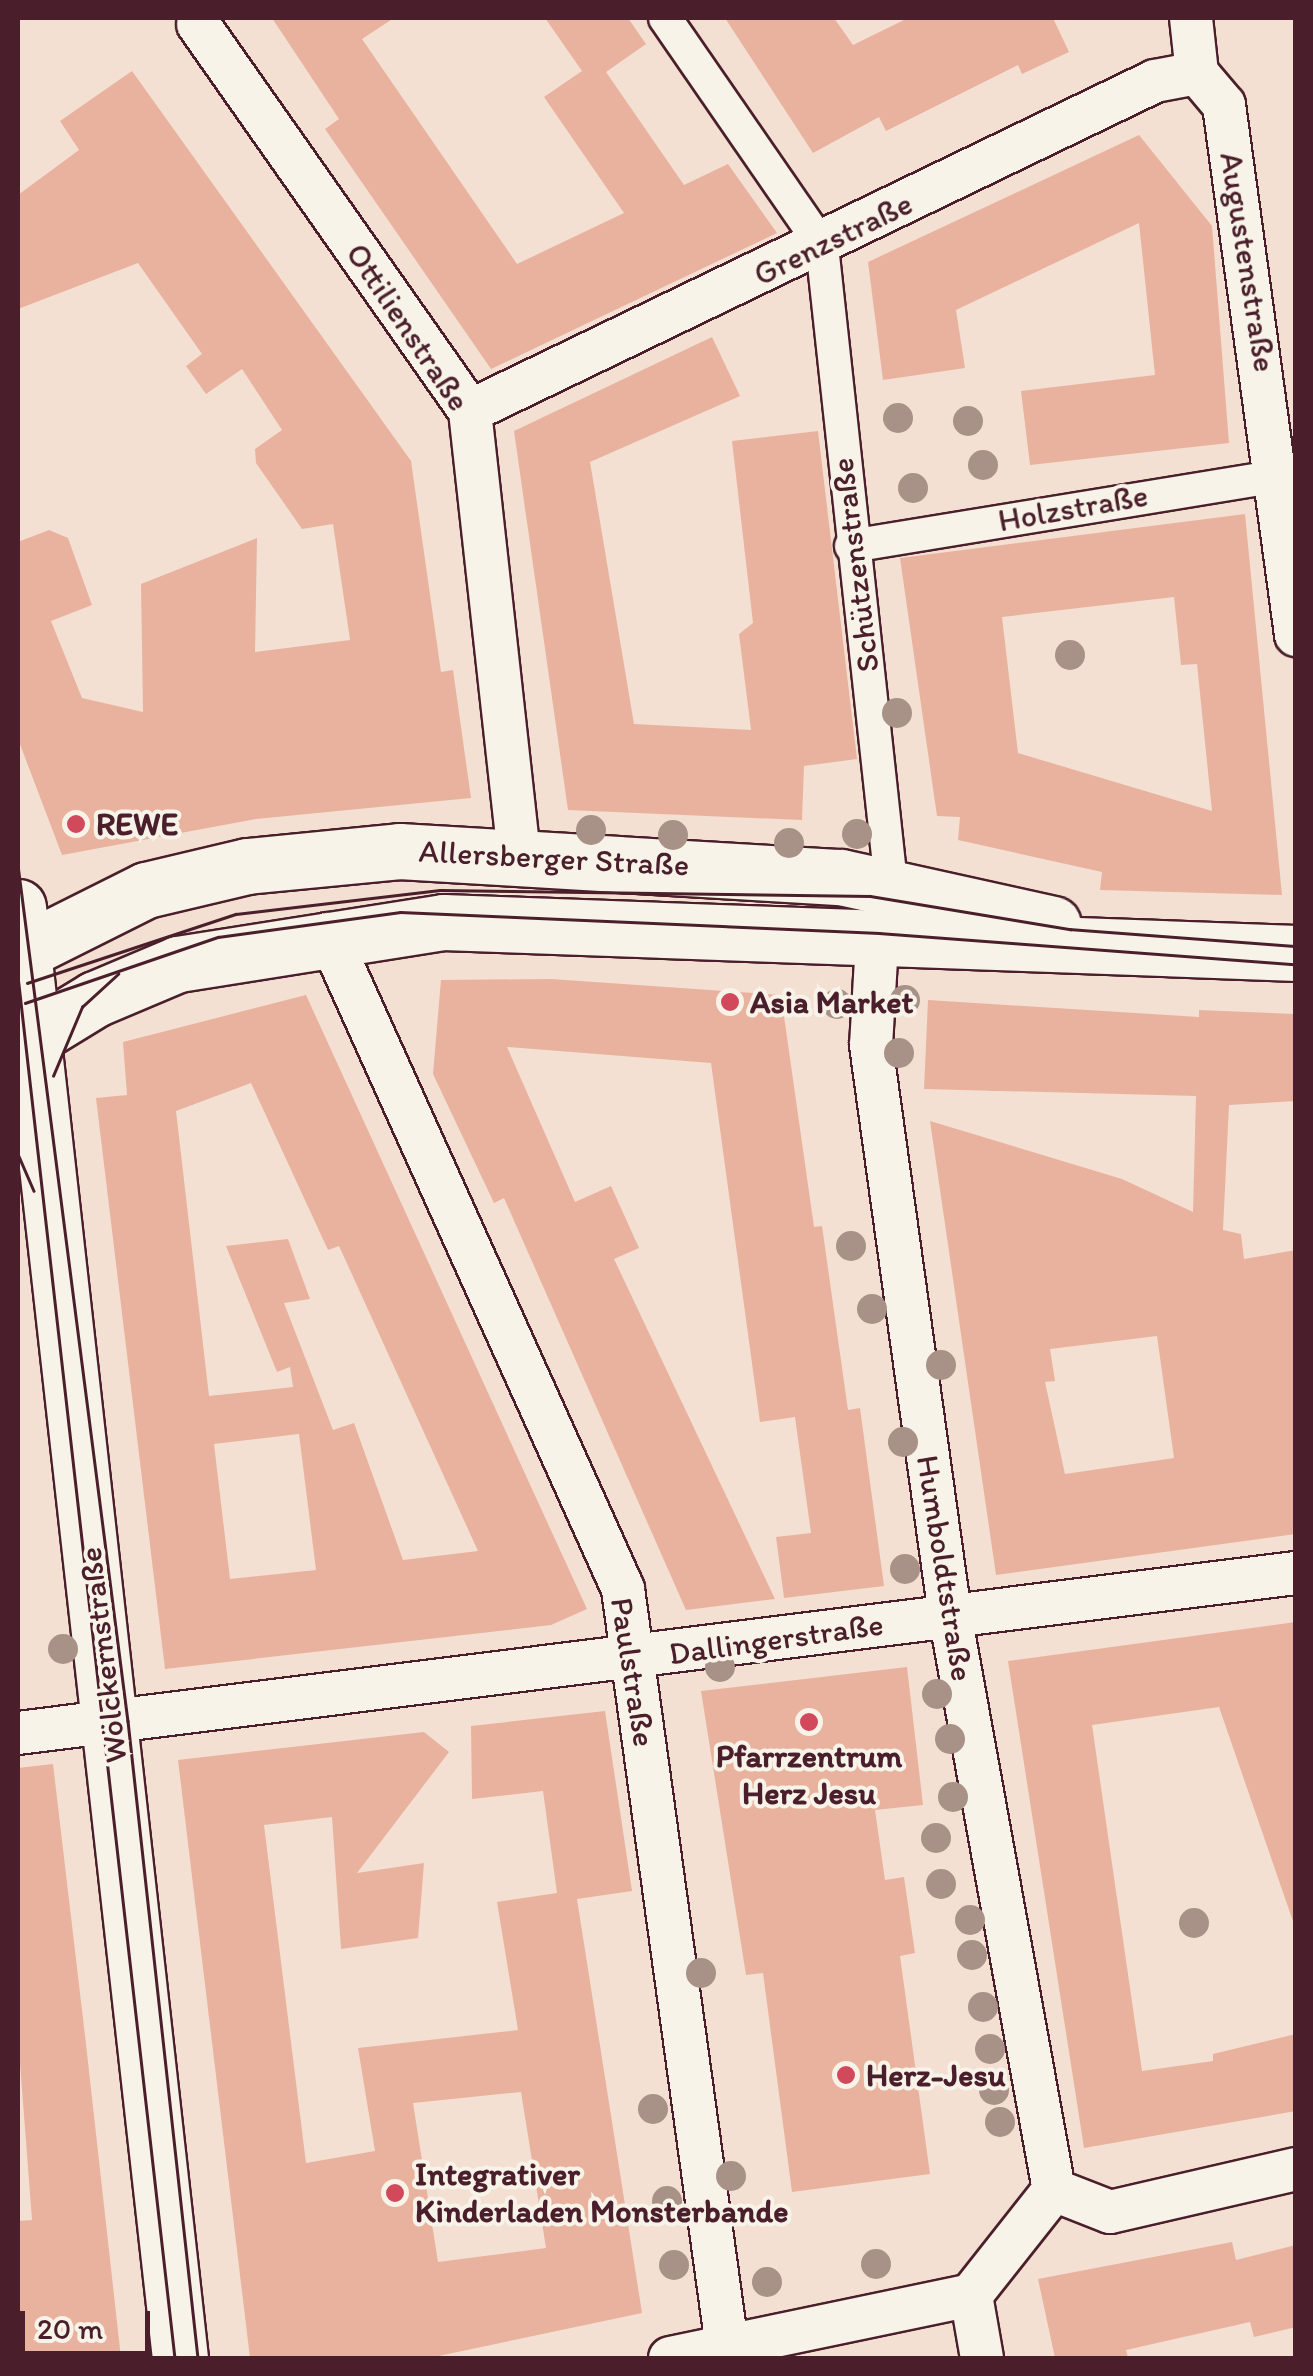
<!DOCTYPE html>
<meta charset="utf-8">
<style>
body{margin:0}
#map{position:relative;width:1313px;height:2376px;overflow:hidden;background:#f3e0d2;font-family:Itim,sans-serif}
div>[style]{position:absolute}
[style*='--x']{left:calc(var(--x)*1px);top:calc(var(--y)*1px);width:calc(var(--w)*1px);rotate:calc(var(--a)*1deg)}
.building>*{inset:0;background:#e9b29e}
.roads{filter:drop-shadow(2px 0 #4a1f2b) drop-shadow(-2px 0 #4a1f2b) drop-shadow(0 2px #4a1f2b) drop-shadow(0 -2px #4a1f2b)}
.pedestrian>*{height:32px;margin:-16px;padding:0 16px;transform-origin:16px;border-radius:16px;background:#f7f3e8}
.minor>*{height:42px;margin:-21px;padding:0 21px;transform-origin:21px;border-radius:21px;background:#f7f3e8}
.secondary>*{height:55px;margin:-27.5px;padding:0 27.5px;transform-origin:27.5px;border-radius:27.5px;background:#f7f3e8}
.tram>*{height:2.5px;margin:-1.25px;padding:0 1.25px;transform-origin:1.25px;border-radius:1.25px;background:#4a1f2b}
.trees>*{width:30px;height:30px;margin:-15px;border-radius:50%;background:#a89186}
.dots>*{width:28px;height:28px;translate:-50% -50%;box-sizing:border-box;border:5px solid #f7f3e8;border-radius:50%}
span{translate:-50% -50%;white-space:nowrap;text-align:center;line-height:1.15;-webkit-text-stroke:8px #f7f3e8;paint-order:stroke}
.street-label{font-size:32px;color:#4a1f2b}
.poi-label{font-size:32px;color:#4a1f2b;font-weight:700}
.left{translate:0 -50%;text-align:left}
.frame{position:absolute;inset:0;border:20px solid #4a1f2b;pointer-events:none}
.scale{position:absolute;left:20px;top:2311px;width:130px;height:45px;box-sizing:border-box;border:5px solid #4a1f2b;border-top:0;padding-left:12px;font-size:30px;line-height:35px;white-space:nowrap;color:#4a1f2b;-webkit-text-stroke:8px #f7f3e8;paint-order:stroke}
</style>
<div id="map">
<div class="building">
<div style="clip-path:polygon(272px 18px,394px 18px,362px 39px,517px 264px,624px 213px,544px 97px,582px 71px,545px 18px,628px 18px,646px 44px,606px 72px,684px 185px,728px 164px,777px 233px,491px 369px,325px 129px,339px 119px)"></div>
<div style="clip-path:polygon(725px 18px,834px 18px,853px 45px,908px 18px,1053px 18px,1069px 52px,1022px 74px,1018px 65px,886px 131px,879px 117px,813px 153px)"></div>
<div style="clip-path:polygon(132px 71px,411px 461px,441px 672px,453px 670px,471px 798px,256px 819px,62px 855px,18px 739px,18px 542px,49px 530px,68px 538px,92px 605px,51px 621px,82px 698px,143px 712px,141px 584px,257px 538px,255px 652px,350px 640px,333px 524px,302px 529px,256px 463px,255px 449px,282px 430px,242px 369px,206px 394px,186px 366px,202px 354px,138px 263px,18px 309px,18px 195px,79px 150px,60px 121px)"></div>
<div style="clip-path:polygon(1139px 135px,1212px 226px,1229px 443px,1030px 465px,1021px 391px,1155px 375px,1139px 223px,956px 310px,965px 368px,883px 380px,868px 262px)"></div>
<div style="clip-path:polygon(712px 337px,740px 396px,590px 462px,634px 724px,751px 730px,739px 634px,753px 623px,732px 441px,818px 431px,857px 759px,804px 766px,802px 820px,568px 810px,514px 431px)"></div>
<div style="clip-path:polygon(evenodd,1245px 514px,1282px 895px,1100px 890px,1102px 872px,958px 840px,960px 817px,937px 816px,900px 558px,1245px 514px,1174px 597px,1181px 665px,1197px 664px,1212px 811px,1018px 753px,1002px 617px,1174px 597px)"></div>
<div style="clip-path:polygon(551px 979px,781px 995px,814px 1227px,822px 1226px,848px 1410px,860px 1408px,884px 1586px,784px 1598px,776px 1537px,811px 1533px,806px 1497px,795px 1417px,760px 1422px,711px 1063px,507px 1047px,575px 1202px,611px 1186px,639px 1248px,614px 1259px,775px 1599px,686px 1610px,504px 1198px,494px 1203px,433px 1074px,441px 980px)"></div>
<div style="clip-path:polygon(evenodd,306px 995px,587px 1609px,551px 1625px,165px 1669px,96px 1098px,127px 1095px,123px 1042px,306px 995px,251px 1083px,328px 1250px,339px 1246px,478px 1551px,403px 1560px,354px 1423px,333px 1430px,284px 1303px,310px 1299px,288px 1239px,226px 1246px,277px 1372px,290px 1367px,293px 1387px,209px 1396px,176px 1111px,251px 1083px,306px 995px,299px 1434px,316px 1570px,230px 1579px,214px 1444px,299px 1434px)"></div>
<div style="clip-path:polygon(evenodd,928px 1000px,1199px 1017px,1199px 1010px,1296px 1014px,1296px 1101px,1229px 1105px,1223px 1230px,1241px 1234px,1244px 1259px,1296px 1250px,1296px 1534px,996px 1575px,930px 1121px,1122px 1179px,1193px 1212px,1196px 1096px,924px 1089px,928px 1000px,1157px 1336px,1174px 1458px,1065px 1474px,1045px 1382px,1055px 1381px,1050px 1349px,1157px 1336px)"></div>
<div style="clip-path:polygon(1296px 1622px,1296px 1930px,1219px 1707px,1092px 1725px,1142px 2071px,1213px 2061px,1213px 2054px,1296px 2034px,1296px 2111px,1084px 2148px,1008px 1661px)"></div>
<div style="clip-path:polygon(907px 1667px,923px 1805px,875px 1810px,885px 1880px,904px 1877px,915px 1953px,900px 1956px,930px 2174px,792px 2192px,763px 1973px,746px 1975px,701px 1691px)"></div>
<div style="clip-path:polygon(evenodd,605px 1711px,632px 1891px,577px 1899px,642px 2313px,429px 2358px,250px 2358px,178px 1760px,424px 1732px,449px 1752px,357px 1873px,424px 1863px,418px 1938px,341px 1949px,332px 1817px,264px 1825px,306px 2163px,375px 2151px,358px 2048px,518px 2030px,497px 1902px,557px 1893px,543px 1791px,472px 1799px,471px 1726px,605px 1711px,521px 2092px,546px 2248px,438px 2262px,413px 2103px,521px 2092px)"></div>
<div style="clip-path:polygon(53px 1764px,86px 2044px,121px 2358px,18px 2358px,18px 2221px,32px 2220px,18px 2037px,18px 1768px)"></div>
<div style="clip-path:polygon(1232px 2242px,1236px 2260px,1296px 2245px,1296px 2327px,1254px 2337px,1250px 2322px,1126px 2350px,1128px 2358px,1055px 2358px,1038px 2279px)"></div>
</div>
<div class="roads">
<div class="pedestrian">
<div style="--x:665;--y:18;--w:277;--a:55.4"></div>
<div style="--x:822;--y:246;--w:641;--a:83.82"></div>
<div style="--x:851;--y:546;--w:451;--a:-9.3"></div>
</div>
<div class="minor">
<div style="--x:1191;--y:18;--w:55;--a:83.8"></div>
<div style="--x:1197;--y:73;--w:42;--a:49.8"></div>
<div style="--x:1224;--y:105;--w:535;--a:82.26"></div>
<div style="--x:198;--y:24;--w:473;--a:54.9"></div>
<div style="--x:470;--y:411;--w:445;--a:83.7"></div>
<div style="--x:470;--y:411;--w:760;--a:-25.72"></div>
<div style="--x:1155;--y:81;--w:43;--a:-10.8"></div>
<div style="--x:328;--y:934;--w:718;--a:65.75"></div>
<div style="--x:623;--y:1589;--w:764;--a:82.18"></div>
<div style="--x:877;--y:942;--w:103;--a:93.3"></div>
<div style="--x:871;--y:1045;--w:575;--a:82.11"></div>
<div style="--x:950;--y:1615;--w:584;--a:79.75"></div>
<div style="--x:18;--y:1733;--w:1288;--a:-7.14"></div>
<div style="--x:1054;--y:2190;--w:60;--a:21.4"></div>
<div style="--x:1110;--y:2212;--w:191;--a:-13"></div>
<div style="--x:971;--y:2295;--w:64;--a:80.1"></div>
<div style="--x:670;--y:2358;--w:308;--a:-11.8"></div>
<div style="--x:971;--y:2295;--w:134;--a:-51.7"></div>
</div>
<div class="secondary">
<div style="--x:18;--y:907;--w:1460;--a:83.63"></div>
<div style="--x:18;--y:954;--w:143;--a:-26.6"></div>
<div style="--x:146;--y:890;--w:104;--a:-13.4"></div>
<div style="--x:247;--y:866;--w:153;--a:-5.6"></div>
<div style="--x:399;--y:851;--w:443;--a:3.4"></div>
<div style="--x:841;--y:877;--w:217;--a:12.5"></div>
<div style="--x:18;--y:1046;--w:90;--a:-31.4"></div>
<div style="--x:95;--y:999;--w:90;--a:-22.9"></div>
<div style="--x:178;--y:964;--w:268;--a:-9"></div>
<div style="--x:443;--y:922;--w:854;--a:2.08"></div>
</div>
</div>
<div class="tram">
<div style="--x:18;--y:865;--w:863;--a:82.68"></div>
<div style="--x:128;--y:1721;--w:641;--a:83.73"></div>
<div style="--x:18;--y:976;--w:1391;--a:83.52"></div>
<div style="--x:27;--y:983;--w:220;--a:-18.3"></div>
<div style="--x:236;--y:914;--w:205;--a:-6.7"></div>
<div style="--x:440;--y:890;--w:430;--a:0.8"></div>
<div style="--x:870;--y:896;--w:203;--a:9.4"></div>
<div style="--x:1070;--y:929;--w:227;--a:4.3"></div>
<div style="--x:25;--y:1003;--w:204;--a:-18.9"></div>
<div style="--x:218;--y:937;--w:184;--a:-7.8"></div>
<div style="--x:400;--y:912;--w:480;--a:2.5"></div>
<div style="--x:880;--y:933;--w:417;--a:4.3"></div>
<div style="--x:53;--y:1076;--w:75;--a:-67.2"></div>
<div style="--x:82;--y:1007;--w:49;--a:-42.5"></div>
<div style="--x:18;--y:1154;--w:40;--a:66.6"></div>
</div>
<div class="trees">
<div style="left:898px;top:418px"></div>
<div style="left:968px;top:421px"></div>
<div style="left:983px;top:465px"></div>
<div style="left:913px;top:488px"></div>
<div style="left:1070px;top:655px"></div>
<div style="left:897px;top:713px"></div>
<div style="left:591px;top:830px"></div>
<div style="left:857px;top:834px"></div>
<div style="left:673px;top:835px"></div>
<div style="left:789px;top:843px"></div>
<div style="left:905px;top:1000px"></div>
<div style="left:837px;top:1004px"></div>
<div style="left:899px;top:1053px"></div>
<div style="left:851px;top:1246px"></div>
<div style="left:872px;top:1309px"></div>
<div style="left:941px;top:1365px"></div>
<div style="left:903px;top:1442px"></div>
<div style="left:905px;top:1569px"></div>
<div style="left:63px;top:1649px"></div>
<div style="left:720px;top:1667px"></div>
<div style="left:937px;top:1694px"></div>
<div style="left:950px;top:1739px"></div>
<div style="left:953px;top:1797px"></div>
<div style="left:936px;top:1838px"></div>
<div style="left:941px;top:1884px"></div>
<div style="left:970px;top:1920px"></div>
<div style="left:1194px;top:1923px"></div>
<div style="left:972px;top:1955px"></div>
<div style="left:701px;top:1973px"></div>
<div style="left:983px;top:2007px"></div>
<div style="left:990px;top:2049px"></div>
<div style="left:994px;top:2090px"></div>
<div style="left:653px;top:2109px"></div>
<div style="left:1000px;top:2122px"></div>
<div style="left:731px;top:2176px"></div>
<div style="left:667px;top:2201px"></div>
<div style="left:876px;top:2264px"></div>
<div style="left:674px;top:2265px"></div>
<div style="left:767px;top:2282px"></div>
</div>
<div class="dots">
<div style="left:76px;top:824px;background:#d1495b"></div>
<div style="left:730px;top:1002px;background:#d1495b"></div>
<div style="left:809px;top:1722px;background:#d1495b"></div>
<div style="left:846px;top:2075px;background:#d1495b"></div>
<div style="left:395px;top:2193px;background:#d1495b"></div>
</div>
<div class="street-label">
<span style="left:833px;top:239px;rotate:-26deg">Grenzstraße</span>
<span style="left:1248px;top:262px;rotate:81deg">Augustenstraße</span>
<span style="left:408px;top:327px;rotate:56deg">Ottilienstraße</span>
<span style="left:1073px;top:508px;rotate:-10deg">Holzstraße</span>
<span style="left:855px;top:565px;rotate:-97deg">Schützenstraße</span>
<span style="left:554px;top:858px;rotate:3deg">Allersberger Straße</span>
<span style="left:945px;top:1568px;rotate:81deg">Humboldtstraße</span>
<span style="left:776px;top:1639px;rotate:-8deg">Dallingerstraße</span>
<span style="left:103px;top:1655px;rotate:-97deg">Wölckernstraße</span>
<span style="left:633px;top:1672px;rotate:81deg">Paulstraße</span>
</div>
<div class="poi-label">
<span class="left" style="left:96px;top:824px">REWE</span>
<span class="left" style="left:750px;top:1002px">Asia Market</span>
<span style="left:809px;top:1775px">Pfarrzentrum<br>Herz Jesu</span>
<span class="left" style="left:866px;top:2075px">Herz-Jesu</span>
<span class="left" style="left:415px;top:2193px">Integrativer<br>Kinderladen Monsterbande</span>
</div>
<div class="frame"></div>
<div class="scale">20 m</div>
</div>
